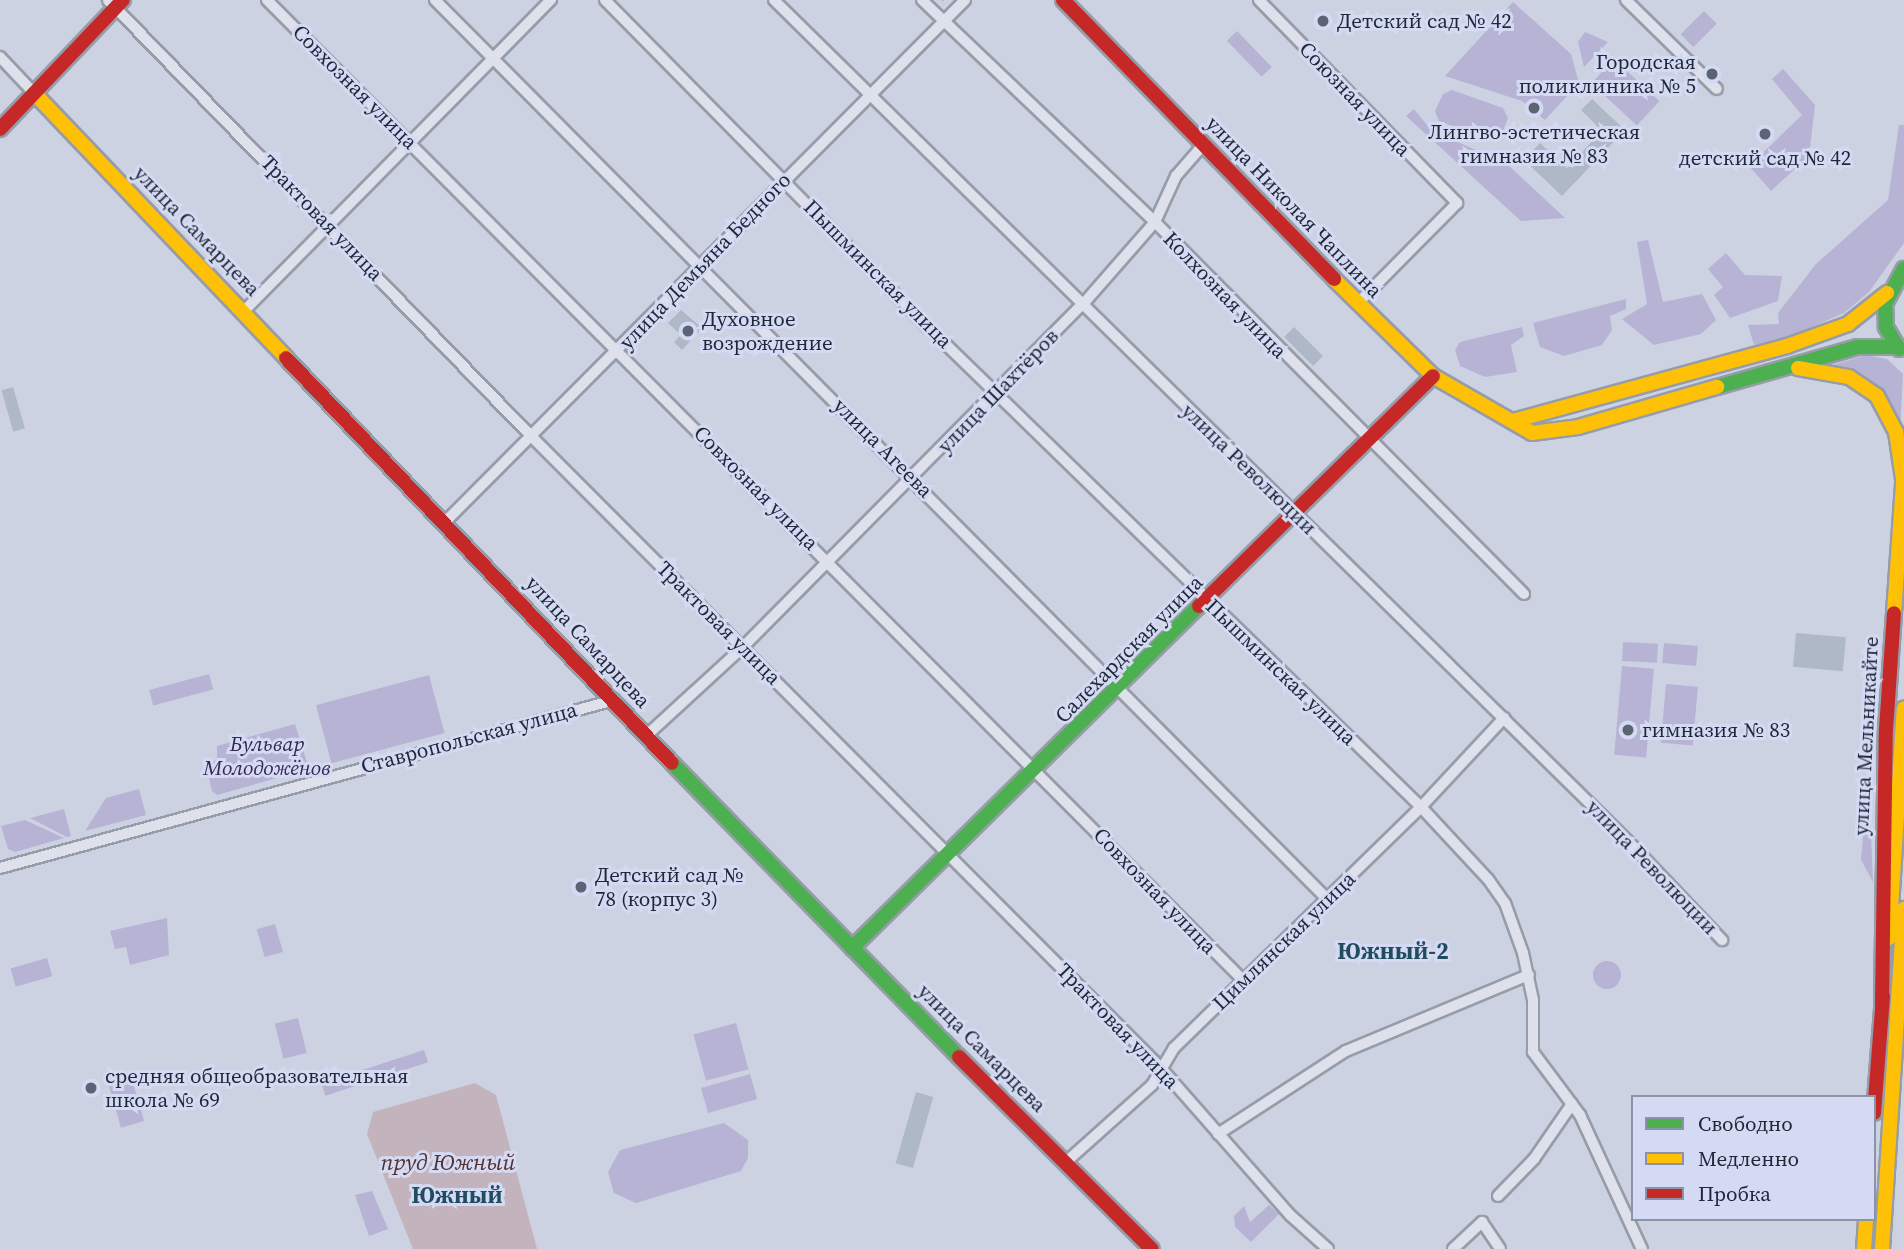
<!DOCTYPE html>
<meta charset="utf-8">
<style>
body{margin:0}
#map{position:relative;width:1904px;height:1249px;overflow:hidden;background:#cdd2e3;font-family:"Source Serif 4",serif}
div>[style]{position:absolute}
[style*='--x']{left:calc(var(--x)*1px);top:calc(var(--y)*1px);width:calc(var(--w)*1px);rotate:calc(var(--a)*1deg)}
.green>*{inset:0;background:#b6b3d4;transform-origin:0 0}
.round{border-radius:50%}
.water>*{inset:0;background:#c3b3bc}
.stream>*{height:2.5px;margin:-1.25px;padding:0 1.25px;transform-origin:1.25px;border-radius:1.25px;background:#c3b3bc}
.building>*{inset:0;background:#aeb8c6;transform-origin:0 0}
.roads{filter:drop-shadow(2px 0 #969ca8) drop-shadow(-2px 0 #969ca8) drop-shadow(0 2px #969ca8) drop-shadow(0 -2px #969ca8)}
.street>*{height:10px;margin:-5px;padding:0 5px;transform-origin:5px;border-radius:5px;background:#dee0eb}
.fast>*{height:14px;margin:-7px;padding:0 7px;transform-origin:7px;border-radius:7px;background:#4caf50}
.slow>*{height:14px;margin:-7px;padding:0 7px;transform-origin:7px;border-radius:7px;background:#ffc107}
.jam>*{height:14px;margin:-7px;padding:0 7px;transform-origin:7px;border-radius:7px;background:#c62828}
.dots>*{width:19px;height:19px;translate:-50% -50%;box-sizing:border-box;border:4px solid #d4daf3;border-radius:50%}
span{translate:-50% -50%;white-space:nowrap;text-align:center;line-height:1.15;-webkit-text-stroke:6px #d4daf3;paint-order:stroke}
.poi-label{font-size:21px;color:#1f2836}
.left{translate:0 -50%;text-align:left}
.right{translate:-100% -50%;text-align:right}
.street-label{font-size:21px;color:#1f2836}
.park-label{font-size:21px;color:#362751;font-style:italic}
.neighbourhood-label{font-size:23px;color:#214c5f;font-weight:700}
.water-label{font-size:23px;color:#54312f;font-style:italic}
.legend{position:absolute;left:1631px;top:1095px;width:245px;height:126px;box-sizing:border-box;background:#d4daf3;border:2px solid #8c93a7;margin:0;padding:9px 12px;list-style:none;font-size:21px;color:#1f2836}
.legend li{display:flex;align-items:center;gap:14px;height:35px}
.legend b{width:35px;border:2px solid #8c93a7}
</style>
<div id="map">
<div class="green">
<div style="clip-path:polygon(1513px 2px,1571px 54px,1579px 83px,1545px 120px,1522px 101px,1445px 76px)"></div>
<div style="left:1704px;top:11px;width:18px;height:33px;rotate:45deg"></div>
<div style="left:1237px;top:31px;width:50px;height:14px;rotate:46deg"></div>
<div style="clip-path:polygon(1585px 32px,1608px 42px,1584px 67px,1578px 42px)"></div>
<div style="left:1614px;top:59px;width:62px;height:33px;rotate:43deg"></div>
<div style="clip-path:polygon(1783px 69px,1815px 105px,1809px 156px,1771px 191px,1749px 166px,1802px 115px,1772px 79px)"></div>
<div style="clip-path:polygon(1452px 90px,1503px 108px,1508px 118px,1501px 136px,1491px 140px,1439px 121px,1435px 111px,1443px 94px)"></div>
<div style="clip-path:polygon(1414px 109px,1431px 130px,1507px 164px,1565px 218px,1521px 221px,1406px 116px)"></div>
<div style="clip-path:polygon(1899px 125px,1904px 125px,1904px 243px,1869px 292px,1844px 313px,1785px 339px,1754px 345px,1748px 325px,1779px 324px,1778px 313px,1816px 264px,1888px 200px)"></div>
<div style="clip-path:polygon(1648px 240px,1663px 302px,1702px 294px,1716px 320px,1701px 334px,1654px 345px,1622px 319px,1647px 304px,1637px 242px)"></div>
<div style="clip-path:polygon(1726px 253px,1745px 275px,1782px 276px,1778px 301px,1730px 318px,1714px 295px,1723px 287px,1708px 269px)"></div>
<div style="clip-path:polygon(1626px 299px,1626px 309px,1610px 316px,1612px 330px,1602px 345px,1564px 356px,1540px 347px,1533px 323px)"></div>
<div style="clip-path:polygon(1522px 327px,1524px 336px,1511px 345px,1517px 372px,1485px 377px,1460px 366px,1455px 350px,1460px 342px)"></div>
<div style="clip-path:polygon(1866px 355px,1887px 359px,1903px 374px,1900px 430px,1841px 369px,1829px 366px)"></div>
<div style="left:1623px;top:642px;width:35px;height:19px;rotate:3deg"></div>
<div style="left:1664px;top:643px;width:34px;height:20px;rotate:5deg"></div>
<div style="left:1622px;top:666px;width:32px;height:89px;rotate:5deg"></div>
<div style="left:209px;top:674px;width:16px;height:62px;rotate:75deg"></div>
<div style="left:429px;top:675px;width:60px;height:117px;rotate:75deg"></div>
<div style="left:1666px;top:684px;width:32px;height:59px;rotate:5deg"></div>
<div style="clip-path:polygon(295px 724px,309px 769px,217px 795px,212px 791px,207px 770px,217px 758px,217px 746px)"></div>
<div style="clip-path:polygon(139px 789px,146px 815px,85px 831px,106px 798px)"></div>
<div style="clip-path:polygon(64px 809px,71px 836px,67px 837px,30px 818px)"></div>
<div style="clip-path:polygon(1865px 813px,1870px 813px,1873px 882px,1861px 860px)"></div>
<div style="clip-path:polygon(25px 820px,64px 838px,15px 852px,8px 849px,1px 826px)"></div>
<div style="clip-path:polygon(167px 918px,169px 955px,130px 965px,126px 947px,115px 949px,110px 931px)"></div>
<div style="left:275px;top:924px;width:29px;height:19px;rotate:74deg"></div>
<div style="left:47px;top:958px;width:19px;height:38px;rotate:74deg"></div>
<div class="round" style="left:1593px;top:961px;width:28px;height:28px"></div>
<div style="left:298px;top:1018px;width:36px;height:24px;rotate:76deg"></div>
<div style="left:736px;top:1023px;width:48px;height:44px;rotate:75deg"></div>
<div style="left:424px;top:1050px;width:13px;height:108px;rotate:72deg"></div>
<div style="left:130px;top:1072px;width:51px;height:24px;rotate:74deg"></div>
<div style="left:750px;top:1074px;width:26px;height:51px;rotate:74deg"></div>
<div style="clip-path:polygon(724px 1123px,748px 1140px,748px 1158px,741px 1171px,636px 1203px,614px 1193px,608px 1172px,620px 1150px)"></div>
<div style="clip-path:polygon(372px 1191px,388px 1229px,369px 1236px,355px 1195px)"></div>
<div style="clip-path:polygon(1269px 1205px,1279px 1214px,1251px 1242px,1235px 1227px,1234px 1216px,1244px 1206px,1250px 1222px)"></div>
</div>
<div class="water">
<div style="clip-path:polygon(475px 1083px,496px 1095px,537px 1249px,413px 1249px,367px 1134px,373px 1112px)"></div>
</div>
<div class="stream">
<div style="--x:942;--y:0;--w:1;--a:0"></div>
</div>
<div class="building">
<div style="clip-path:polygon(1592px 99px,1625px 130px,1562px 196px,1524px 160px,1540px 143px,1567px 168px,1602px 131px,1581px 110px)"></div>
<div style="clip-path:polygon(681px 310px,702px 328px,682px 350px,674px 342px,681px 335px,668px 323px)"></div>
<div style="left:1294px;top:327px;width:41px;height:14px;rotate:45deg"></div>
<div style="left:13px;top:387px;width:43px;height:12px;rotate:74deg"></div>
<div style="left:1796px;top:633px;width:50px;height:34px;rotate:5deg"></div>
<div style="left:916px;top:1092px;width:18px;height:74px;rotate:16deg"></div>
</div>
<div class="roads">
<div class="street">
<div style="--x:108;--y:0;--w:609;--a:45.87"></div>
<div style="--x:532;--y:437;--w:890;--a:45.09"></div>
<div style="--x:1160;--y:1067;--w:197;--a:48.7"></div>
<div style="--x:1290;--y:1215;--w:51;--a:41.8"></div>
<div style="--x:267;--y:0;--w:1382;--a:45.12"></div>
<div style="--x:435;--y:0;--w:1266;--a:45.22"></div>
<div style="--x:605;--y:0;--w:461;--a:45.4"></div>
<div style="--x:929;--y:328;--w:687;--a:44.23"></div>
<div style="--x:1421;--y:807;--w:98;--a:47.1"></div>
<div style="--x:1488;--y:879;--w:29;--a:55"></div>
<div style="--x:1505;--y:903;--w:53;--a:70.2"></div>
<div style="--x:1523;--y:953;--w:48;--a:78"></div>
<div style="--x:1533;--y:1000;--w:52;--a:90"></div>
<div style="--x:1533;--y:1052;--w:79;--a:53.3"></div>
<div style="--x:1580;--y:1115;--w:148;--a:65.2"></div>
<div style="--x:774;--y:0;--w:1201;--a:44.56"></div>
<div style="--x:1630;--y:843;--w:134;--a:46.5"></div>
<div style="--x:922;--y:0;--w:322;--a:43.6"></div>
<div style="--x:1155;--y:222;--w:524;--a:45.23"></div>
<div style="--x:1259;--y:0;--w:284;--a:45.7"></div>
<div style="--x:1457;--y:203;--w:141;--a:134.7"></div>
<div style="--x:1626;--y:0;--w:127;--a:44.4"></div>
<div style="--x:0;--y:57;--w:50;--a:46.6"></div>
<div style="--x:245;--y:310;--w:436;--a:-45.4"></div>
<div style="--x:445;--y:522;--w:737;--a:-45.11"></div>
<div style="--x:647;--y:735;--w:130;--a:-42.5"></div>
<div style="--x:743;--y:647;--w:484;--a:-45.3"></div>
<div style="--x:1084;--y:303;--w:108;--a:-48.8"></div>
<div style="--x:1155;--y:222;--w:51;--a:-65.5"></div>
<div style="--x:1176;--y:176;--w:43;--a:-48.8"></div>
<div style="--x:0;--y:868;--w:637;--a:-15.3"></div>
<div style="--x:1218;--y:1134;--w:153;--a:-33"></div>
<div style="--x:1346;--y:1051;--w:198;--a:-22.6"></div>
<div style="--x:1066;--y:1162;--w:115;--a:-41.8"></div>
<div style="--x:1152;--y:1085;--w:43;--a:-59.3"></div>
<div style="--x:1174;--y:1048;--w:345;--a:-44.3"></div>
<div style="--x:1421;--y:807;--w:122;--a:-47"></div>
<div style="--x:1498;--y:1196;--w:52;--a:-45.8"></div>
<div style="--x:1534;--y:1159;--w:67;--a:-55.4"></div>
<div style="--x:1453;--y:1249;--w:40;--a:-43"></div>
<div style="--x:1482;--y:1222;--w:32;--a:56"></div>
</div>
<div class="fast">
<div style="--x:1899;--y:349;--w:26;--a:-121"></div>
<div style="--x:1886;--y:327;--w:23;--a:-92"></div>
<div style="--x:1885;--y:304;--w:40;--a:-62"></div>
<div style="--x:1717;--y:387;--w:146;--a:-15.9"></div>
<div style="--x:1857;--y:347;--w:40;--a:0"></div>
<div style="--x:672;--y:763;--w:411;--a:45.7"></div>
<div style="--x:852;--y:948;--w:487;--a:-44.6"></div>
</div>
<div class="slow">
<div style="--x:34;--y:93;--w:366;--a:46.4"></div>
<div style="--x:1334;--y:279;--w:139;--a:44.4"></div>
<div style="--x:1433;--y:376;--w:114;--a:29.9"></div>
<div style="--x:1532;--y:433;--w:46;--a:-7.4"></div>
<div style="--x:1578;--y:427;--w:145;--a:-16.1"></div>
<div style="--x:1798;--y:368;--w:52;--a:10"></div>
<div style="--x:1849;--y:377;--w:34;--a:34"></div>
<div style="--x:1877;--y:396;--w:41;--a:62.2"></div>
<div style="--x:1896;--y:432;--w:48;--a:81.5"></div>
<div style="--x:1513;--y:421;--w:284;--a:-15.3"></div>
<div style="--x:1787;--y:346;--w:65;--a:-19.8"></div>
<div style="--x:1848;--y:324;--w:50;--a:-38.5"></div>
<div style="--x:1894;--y:613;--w:142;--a:-86"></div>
<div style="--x:1889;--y:938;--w:230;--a:-86.3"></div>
<div style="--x:1864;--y:1249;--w:30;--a:-86"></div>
<div style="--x:1882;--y:1249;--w:341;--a:-86.3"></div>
</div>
<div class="jam">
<div style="--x:1063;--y:0;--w:389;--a:45.8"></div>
<div style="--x:0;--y:129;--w:178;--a:-46.4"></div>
<div style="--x:286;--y:358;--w:559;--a:46.38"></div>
<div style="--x:1199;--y:606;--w:328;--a:-44.5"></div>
<div style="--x:1882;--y:1004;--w:274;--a:-89.2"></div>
<div style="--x:1886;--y:730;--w:117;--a:-86.1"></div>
<div style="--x:959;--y:1057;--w:272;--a:44.9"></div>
<div style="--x:1874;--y:1113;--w:117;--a:-85.6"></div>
</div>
</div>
<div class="dots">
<div style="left:1323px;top:21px;background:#5c6473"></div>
<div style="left:1712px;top:74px;background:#5c6473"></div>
<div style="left:1534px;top:108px;background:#5c6473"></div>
<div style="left:1765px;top:134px;background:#5c6473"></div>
<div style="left:688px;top:331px;background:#5c6473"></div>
<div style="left:1628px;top:730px;background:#5c6473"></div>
<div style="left:581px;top:887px;background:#5c6473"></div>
<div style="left:91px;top:1088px;background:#5c6473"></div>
</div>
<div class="poi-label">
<span class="left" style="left:1337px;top:21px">Детский сад № 42</span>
<span class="right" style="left:1696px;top:74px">Городская<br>поликлиника № 5</span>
<span style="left:1534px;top:144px">Лингво-эстетическая<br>гимназия № 83</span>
<span style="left:1765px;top:158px">детский сад № 42</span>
<span class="left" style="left:702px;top:331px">Духовное<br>возрождение</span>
<span class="left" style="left:1642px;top:730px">гимназия № 83</span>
<span class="left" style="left:595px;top:887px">Детский сад №<br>78 (корпус 3)</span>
<span class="left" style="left:105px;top:1088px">средняя общеобразовательная<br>школа № 69</span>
</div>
<div class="street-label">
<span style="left:355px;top:87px;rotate:45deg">Совхозная улица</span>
<span style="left:1355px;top:99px;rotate:46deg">Союзная улица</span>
<span style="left:1294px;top:207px;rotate:46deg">улица Николая Чаплина</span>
<span style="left:322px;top:218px;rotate:46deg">Трактовая улица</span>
<span style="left:197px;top:231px;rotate:46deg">улица Самарцева</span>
<span style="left:705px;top:261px;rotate:-46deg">улица Демьяна Бедного</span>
<span style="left:878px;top:274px;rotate:45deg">Пышминская улица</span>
<span style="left:1225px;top:295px;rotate:46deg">Колхозная улица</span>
<span style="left:998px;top:391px;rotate:-46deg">улица Шахтёров</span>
<span style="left:883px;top:448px;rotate:45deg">улица Агеева</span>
<span style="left:1249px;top:469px;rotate:44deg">улица Революции</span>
<span style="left:756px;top:488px;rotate:45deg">Совхозная улица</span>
<span style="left:719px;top:623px;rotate:45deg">Трактовая улица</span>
<span style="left:588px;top:642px;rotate:47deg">улица Самарцева</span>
<span style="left:1129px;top:649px;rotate:-45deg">Салехардская улица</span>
<span style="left:1281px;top:672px;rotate:44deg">Пышминская улица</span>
<span style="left:1866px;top:736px;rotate:-87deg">улица Мельникайте</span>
<span style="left:469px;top:738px;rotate:-15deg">Ставропольская улица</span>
<span style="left:1652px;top:867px;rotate:46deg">улица Революции</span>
<span style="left:1155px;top:891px;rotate:46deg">Совхозная улица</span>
<span style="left:1284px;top:941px;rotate:-44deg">Цимлянская улица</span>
<span style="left:1118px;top:1026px;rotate:46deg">Трактовая улица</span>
<span style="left:982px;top:1048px;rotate:45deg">улица Самарцева</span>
</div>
<div class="park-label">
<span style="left:267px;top:756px">Бульвар<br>Молодожёнов</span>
</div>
<div class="neighbourhood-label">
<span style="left:1393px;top:951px">Южный-2</span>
<span style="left:457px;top:1195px">Южный</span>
</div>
<div class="water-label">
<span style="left:448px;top:1162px">пруд Южный</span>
</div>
<ul class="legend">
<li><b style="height:9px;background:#4caf50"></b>Свободно</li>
<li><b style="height:9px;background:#ffc107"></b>Медленно</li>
<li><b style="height:9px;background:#c62828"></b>Пробка</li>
</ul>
</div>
